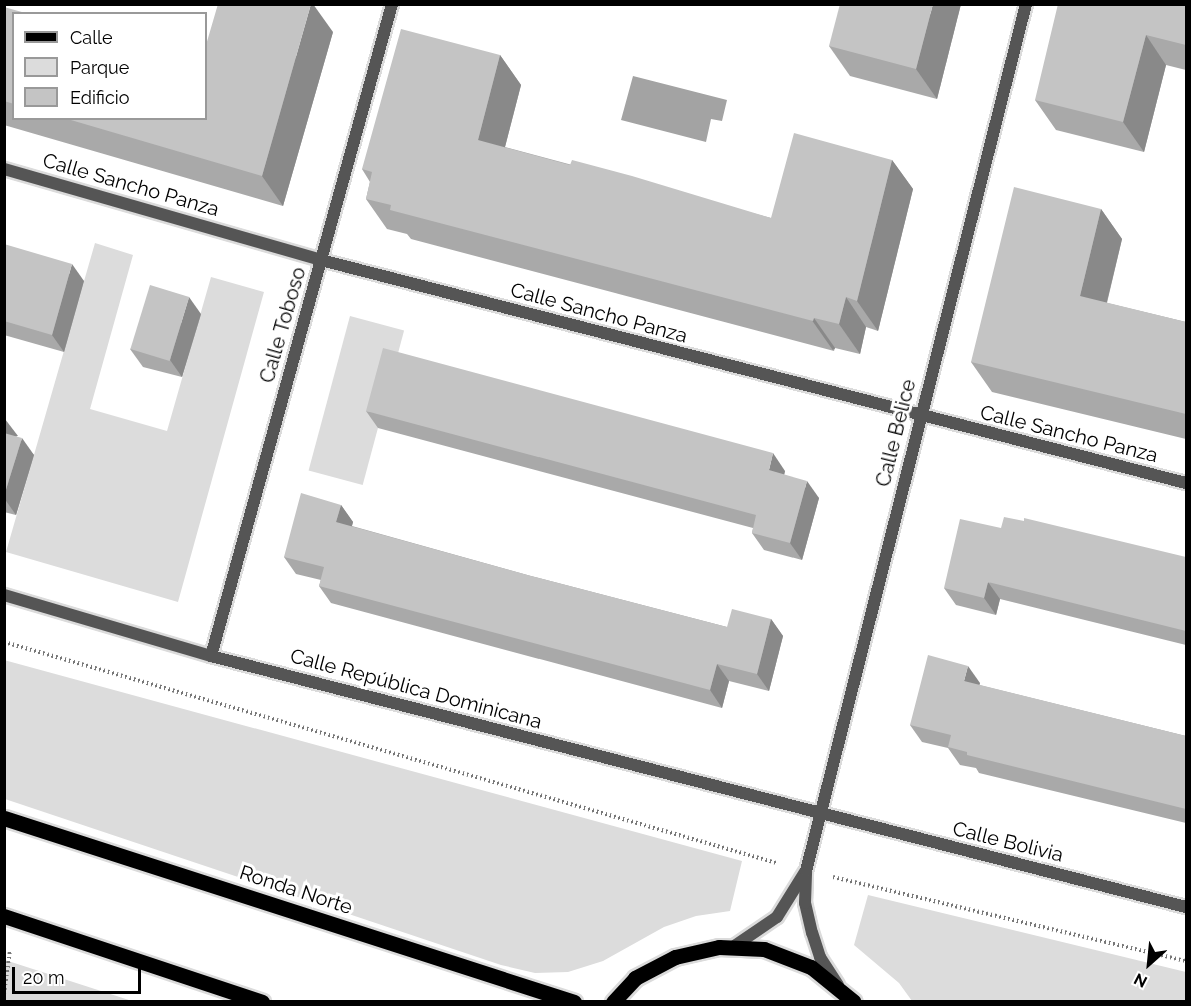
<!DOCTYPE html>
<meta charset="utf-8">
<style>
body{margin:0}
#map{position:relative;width:1191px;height:1006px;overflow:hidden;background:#fff;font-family:Raleway,sans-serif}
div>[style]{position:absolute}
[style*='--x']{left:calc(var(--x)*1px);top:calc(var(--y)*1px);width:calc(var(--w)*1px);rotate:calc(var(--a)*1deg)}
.green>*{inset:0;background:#dcdcdc;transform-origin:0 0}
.water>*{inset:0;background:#a3a3a3}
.path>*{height:4px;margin-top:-2px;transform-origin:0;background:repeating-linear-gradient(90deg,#777 0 1.5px,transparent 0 4.5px)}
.roads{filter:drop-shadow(2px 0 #dbdbdb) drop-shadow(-2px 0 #dbdbdb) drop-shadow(0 2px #dbdbdb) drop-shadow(0 -2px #dbdbdb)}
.street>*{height:12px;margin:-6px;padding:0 6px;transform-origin:6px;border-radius:6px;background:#555}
.primary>*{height:15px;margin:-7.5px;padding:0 7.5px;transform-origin:7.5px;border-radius:7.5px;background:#000}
.wall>*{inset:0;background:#a9a9a9}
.shaded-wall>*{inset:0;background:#898989;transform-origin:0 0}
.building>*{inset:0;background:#c4c4c4;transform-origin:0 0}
span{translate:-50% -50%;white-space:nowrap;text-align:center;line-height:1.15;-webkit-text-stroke:6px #fff;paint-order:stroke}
.street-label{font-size:20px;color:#000}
.frame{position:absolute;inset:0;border:6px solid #000;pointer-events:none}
.legend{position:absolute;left:12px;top:12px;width:195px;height:108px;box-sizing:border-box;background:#fff;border:2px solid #999;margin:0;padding:8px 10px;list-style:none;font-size:18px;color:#000}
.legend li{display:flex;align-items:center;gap:12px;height:30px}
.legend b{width:30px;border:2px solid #999}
.north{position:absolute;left:1119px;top:934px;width:60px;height:60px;-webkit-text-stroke:4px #fff;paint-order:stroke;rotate:207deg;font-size:16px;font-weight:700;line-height:24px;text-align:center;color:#000}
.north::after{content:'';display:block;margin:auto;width:21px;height:27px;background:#000;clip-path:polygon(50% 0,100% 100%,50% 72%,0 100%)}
.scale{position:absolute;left:12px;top:967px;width:129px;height:27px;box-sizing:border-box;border:3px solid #000;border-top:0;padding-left:8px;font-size:18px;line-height:21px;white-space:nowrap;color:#000;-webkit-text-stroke:4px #fff;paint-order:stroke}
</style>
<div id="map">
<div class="green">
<div style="clip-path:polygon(95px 243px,133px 255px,90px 409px,167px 431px,211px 277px,264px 292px,178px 602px,6px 552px)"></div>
<div style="left:350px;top:316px;width:56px;height:160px;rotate:15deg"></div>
<div style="clip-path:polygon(4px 660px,742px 861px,730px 911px,696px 916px,664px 927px,603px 961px,568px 972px,535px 973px,501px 965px,5px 799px)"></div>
<div style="clip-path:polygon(868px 895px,1186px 972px,1186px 1001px,912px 1001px,899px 983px,854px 945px)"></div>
<div style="clip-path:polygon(4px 960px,5px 960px,132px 1001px,5px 1001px)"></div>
</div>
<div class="water">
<div style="clip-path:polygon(633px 76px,727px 100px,722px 121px,711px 119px,706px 142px,621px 120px)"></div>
</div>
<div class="path">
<div style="--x:4;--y:642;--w:804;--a:15.96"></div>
<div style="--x:833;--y:877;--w:363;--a:13.4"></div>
<div style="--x:4;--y:994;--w:44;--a:-82.2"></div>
</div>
<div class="roads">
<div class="street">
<div style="--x:4;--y:169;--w:330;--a:16"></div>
<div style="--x:321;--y:260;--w:893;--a:14.46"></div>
<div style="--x:4;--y:595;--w:216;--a:16.4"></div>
<div style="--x:211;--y:656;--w:1007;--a:14.44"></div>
<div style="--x:211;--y:656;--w:677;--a:-74.48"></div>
<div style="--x:733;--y:947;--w:53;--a:-34.3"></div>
<div style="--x:777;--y:917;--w:53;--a:-58.1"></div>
<div style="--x:838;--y:985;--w:33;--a:-123"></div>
<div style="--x:820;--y:957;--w:25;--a:-108"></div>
<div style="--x:812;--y:933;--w:31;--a:-103"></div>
<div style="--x:805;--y:903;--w:32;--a:-88"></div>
<div style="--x:806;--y:871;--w:894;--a:-75.76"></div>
</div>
<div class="primary">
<div style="--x:4;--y:818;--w:599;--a:17.89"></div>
<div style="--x:4;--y:916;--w:272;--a:18.4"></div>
<div style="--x:613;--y:1002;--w:33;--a:-47"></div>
<div style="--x:635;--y:978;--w:45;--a:-27.7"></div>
<div style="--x:675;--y:957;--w:45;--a:-12.8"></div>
<div style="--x:719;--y:947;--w:45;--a:2.5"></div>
<div style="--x:764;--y:949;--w:50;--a:21"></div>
<div style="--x:811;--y:967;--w:55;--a:39.1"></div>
</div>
</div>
<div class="wall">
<div style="clip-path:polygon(961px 4px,937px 99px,850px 76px,829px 46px)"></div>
<div style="clip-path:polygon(1186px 4px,1186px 70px,1166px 65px,1144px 152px,1056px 130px,1035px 100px)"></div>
<div style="clip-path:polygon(4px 7px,14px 14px,14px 118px,206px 118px,333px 32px,283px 206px,4px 125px)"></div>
<div style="clip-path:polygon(500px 55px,521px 85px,505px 147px,771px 218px,892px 160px,913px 189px,878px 331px,866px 327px,860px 354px,835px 348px,834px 351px,411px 239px,407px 234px,387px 229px,366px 199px,370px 182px,362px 169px)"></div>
<div style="clip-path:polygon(1101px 209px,1122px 239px,1107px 303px,1186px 322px,1186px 439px,992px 392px,971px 362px)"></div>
<div style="clip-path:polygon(4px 244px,84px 281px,64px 352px,4px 335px)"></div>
<div style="clip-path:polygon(201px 314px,182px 377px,143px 367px,130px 349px)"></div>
<div style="clip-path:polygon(366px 411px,785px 471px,784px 475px,819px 498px,802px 560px,764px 550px,752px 533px,753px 528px,378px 428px)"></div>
<div style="clip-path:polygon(4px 419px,17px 437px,34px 455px,16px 515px,4px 512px)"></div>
<div style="clip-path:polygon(341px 505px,353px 522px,352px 526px,531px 576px,727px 627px,771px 619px,783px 636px,769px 691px,729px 681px,722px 708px,331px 603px,319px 586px,321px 580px,296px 574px,284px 557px)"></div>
<div style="clip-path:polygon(1186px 557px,1186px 645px,1000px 599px,996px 615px,956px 605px,944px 588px)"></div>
<div style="clip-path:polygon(980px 683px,979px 685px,1186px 736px,1186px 823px,979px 773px,976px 768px,960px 765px,948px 748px,922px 742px,910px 725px)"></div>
</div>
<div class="shaded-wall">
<div style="clip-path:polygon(311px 4px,313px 4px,333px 32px,283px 206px,262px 176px)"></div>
<div style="clip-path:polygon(933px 4px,961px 4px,937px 99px,916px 69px)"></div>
<div style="clip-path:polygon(1146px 35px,1166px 65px,1144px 152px,1123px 122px)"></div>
<div style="clip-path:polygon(500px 55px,521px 85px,499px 170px,478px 140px)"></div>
<div style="clip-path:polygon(892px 160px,913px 189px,878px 331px,857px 301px)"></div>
<div style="clip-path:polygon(1101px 209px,1122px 239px,1101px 326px,1080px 296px)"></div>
<div style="clip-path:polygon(72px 264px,84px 281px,64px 352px,52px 335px)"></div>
<div style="clip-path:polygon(189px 297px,201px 314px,182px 377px,170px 360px)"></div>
<div style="clip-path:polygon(846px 297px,866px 327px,860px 354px,839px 324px)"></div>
<div style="left:814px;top:318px;width:37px;height:3px;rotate:55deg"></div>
<div style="clip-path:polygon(5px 419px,18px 436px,4px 436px,4px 422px)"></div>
<div style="clip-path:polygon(22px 438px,34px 455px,16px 515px,4px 498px,4px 496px)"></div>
<div style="clip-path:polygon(773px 453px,785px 471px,781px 488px,769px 470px)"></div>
<div style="clip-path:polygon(807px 481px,819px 498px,802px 560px,790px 543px)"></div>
<div style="clip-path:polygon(341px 505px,353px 522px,348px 539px,336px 522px)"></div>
<div style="clip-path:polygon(988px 582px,1000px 599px,996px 615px,984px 598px)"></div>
<div style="clip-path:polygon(771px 619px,783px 636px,769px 691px,757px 674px)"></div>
<div style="clip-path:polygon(717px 664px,729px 681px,722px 708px,710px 690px)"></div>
<div style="clip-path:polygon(968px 666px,980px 683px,976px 698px,964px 681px)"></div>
</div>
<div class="building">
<div style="clip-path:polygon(218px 4px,311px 4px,262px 176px,64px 118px,206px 118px,206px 45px)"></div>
<div style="clip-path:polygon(840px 4px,933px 4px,916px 69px,829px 46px)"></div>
<div style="clip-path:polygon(1058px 4px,1186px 4px,1186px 45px,1146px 35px,1123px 122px,1035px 100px)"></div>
<div style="clip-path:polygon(4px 7px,29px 14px,14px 14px,14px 104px,4px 101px)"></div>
<div style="clip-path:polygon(401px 29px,500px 55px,478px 140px,570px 165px,572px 160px,632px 176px,771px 218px,794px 133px,892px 160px,857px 301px,846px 297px,839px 324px,814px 318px,813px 321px,390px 210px,391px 205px,366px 199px,372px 172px,362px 169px)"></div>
<div style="clip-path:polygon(1014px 187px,1101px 209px,1080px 296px,1186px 322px,1186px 414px,971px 362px)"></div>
<div style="clip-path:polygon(4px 244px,72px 264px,52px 335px,4px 321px)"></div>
<div style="left:150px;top:285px;width:41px;height:67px;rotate:17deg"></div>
<div style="clip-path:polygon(383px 348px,773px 453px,769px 470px,807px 481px,790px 543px,752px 533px,756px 515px,366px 411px)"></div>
<div style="clip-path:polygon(4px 433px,22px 438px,4px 496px)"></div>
<div style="clip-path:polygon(301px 493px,341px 505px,336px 522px,531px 576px,727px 627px,732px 609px,771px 619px,757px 674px,717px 664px,710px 690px,319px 586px,324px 567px,284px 557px)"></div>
<div style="clip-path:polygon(1004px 517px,1024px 521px,1024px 518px,1186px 557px,1186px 631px,988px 582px,984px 598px,944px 588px,960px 519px,1001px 528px)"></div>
<div style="clip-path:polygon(928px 655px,968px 666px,964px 681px,1186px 736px,1186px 809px,967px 755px,967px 752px,948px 747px,951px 735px,910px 725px)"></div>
</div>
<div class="street-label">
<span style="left:131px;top:185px;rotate:16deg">Calle Sancho Panza</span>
<span style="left:599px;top:313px;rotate:15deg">Calle Sancho Panza</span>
<span style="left:283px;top:325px;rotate:-74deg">Calle Toboso</span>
<span style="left:896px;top:433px;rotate:-76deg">Calle Belice</span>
<span style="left:1069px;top:434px;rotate:14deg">Calle Sancho Panza</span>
<span style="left:416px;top:689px;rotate:15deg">Calle República Dominicana</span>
<span style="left:1008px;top:842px;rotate:14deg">Calle Bolivia</span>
<span style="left:296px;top:890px;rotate:18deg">Ronda Norte</span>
</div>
<div class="frame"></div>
<ul class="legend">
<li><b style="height:8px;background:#000"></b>Calle</li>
<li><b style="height:16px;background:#dcdcdc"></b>Parque</li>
<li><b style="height:16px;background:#c4c4c4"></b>Edificio</li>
</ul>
<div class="north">N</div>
<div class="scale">20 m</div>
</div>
